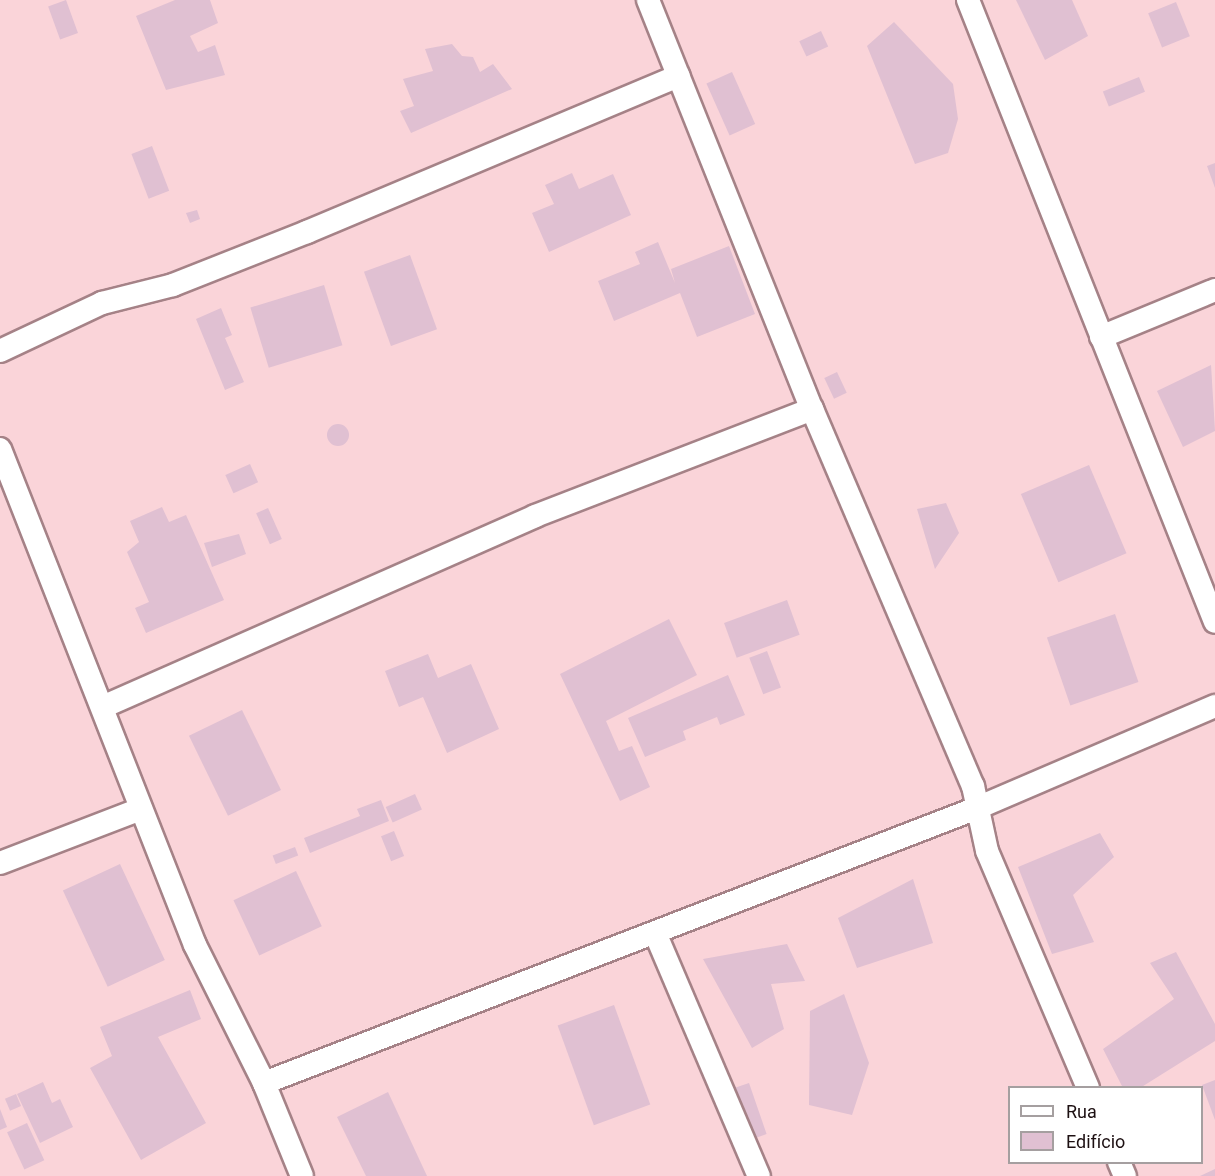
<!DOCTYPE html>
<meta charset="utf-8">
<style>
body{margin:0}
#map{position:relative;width:1215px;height:1176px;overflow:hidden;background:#fad4d9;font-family:Roboto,sans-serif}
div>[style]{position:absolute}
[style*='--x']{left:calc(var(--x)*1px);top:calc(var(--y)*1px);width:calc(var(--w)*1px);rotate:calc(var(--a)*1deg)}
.building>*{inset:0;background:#e0c0d2;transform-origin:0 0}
.round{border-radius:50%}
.roads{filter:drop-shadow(2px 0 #a58287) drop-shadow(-2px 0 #a58287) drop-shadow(0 2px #a58287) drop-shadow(0 -2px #a58287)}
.minor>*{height:22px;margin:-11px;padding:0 11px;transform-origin:11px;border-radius:11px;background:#fff}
span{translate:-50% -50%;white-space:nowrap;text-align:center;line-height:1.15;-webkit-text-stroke:4.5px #fff;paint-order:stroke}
.legend{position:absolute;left:1008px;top:1086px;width:195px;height:78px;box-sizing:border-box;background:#fff;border:2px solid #a59fa0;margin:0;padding:8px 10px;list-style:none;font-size:18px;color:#1d1012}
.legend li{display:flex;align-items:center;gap:12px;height:30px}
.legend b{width:30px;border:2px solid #a59fa0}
</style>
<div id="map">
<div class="building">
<div style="left:66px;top:0;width:35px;height:19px;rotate:70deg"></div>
<div style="clip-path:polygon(175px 0,210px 0,218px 23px,190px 36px,198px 52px,215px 45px,225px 75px,166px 90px,136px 16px)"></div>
<div style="clip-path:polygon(1016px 0,1072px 0,1088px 36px,1045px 60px)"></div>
<div style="left:1176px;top:2px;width:37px;height:30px;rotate:68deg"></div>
<div style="clip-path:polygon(894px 22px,953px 84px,958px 119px,948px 153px,915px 164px,867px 46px)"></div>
<div style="left:821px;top:31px;width:17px;height:24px;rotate:65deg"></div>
<div style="clip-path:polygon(452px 44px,462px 56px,473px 57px,480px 72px,493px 64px,512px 89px,411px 133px,400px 111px,414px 106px,403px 79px,433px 71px,425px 49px)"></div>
<div style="left:732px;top:72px;width:57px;height:28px;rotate:66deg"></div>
<div style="left:1139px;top:77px;width:16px;height:39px;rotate:68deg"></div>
<div style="left:152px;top:146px;width:48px;height:22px;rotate:69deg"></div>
<div style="clip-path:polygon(1215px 163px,1215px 188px,1207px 166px)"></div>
<div style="clip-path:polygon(572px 173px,579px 189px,613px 174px,631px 215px,549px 252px,532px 213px,554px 204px,545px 185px)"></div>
<div style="clip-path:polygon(197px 210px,200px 219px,190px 223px,186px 213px)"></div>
<div style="clip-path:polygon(658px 242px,675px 283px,671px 269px,729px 246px,755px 314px,697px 337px,680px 293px,614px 321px,598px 281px,640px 264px,635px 252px)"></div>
<div style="left:410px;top:255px;width:79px;height:49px;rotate:70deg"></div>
<div style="left:324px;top:285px;width:63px;height:77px;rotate:73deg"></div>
<div style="clip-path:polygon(221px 308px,232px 335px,225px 338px,244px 382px,225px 390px,196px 319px)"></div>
<div style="clip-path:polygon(1211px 365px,1215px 431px,1183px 447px,1157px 391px)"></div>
<div style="left:837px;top:372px;width:23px;height:14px;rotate:65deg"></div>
<div class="round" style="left:327px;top:424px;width:22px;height:22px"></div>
<div style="left:250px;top:464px;width:20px;height:27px;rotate:66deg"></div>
<div style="left:1089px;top:465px;width:96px;height:74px;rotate:67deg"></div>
<div style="clip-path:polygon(946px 503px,959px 533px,935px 569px,917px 509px)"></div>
<div style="clip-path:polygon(162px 507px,169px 522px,186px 515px,224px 600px,146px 633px,135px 608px,149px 602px,127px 552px,139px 542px,130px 521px)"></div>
<div style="left:268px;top:508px;width:34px;height:13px;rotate:66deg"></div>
<div style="clip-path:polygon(239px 534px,246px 554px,212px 567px,204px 543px)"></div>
<div style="left:787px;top:600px;width:37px;height:67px;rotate:70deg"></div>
<div style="left:1115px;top:614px;width:72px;height:72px;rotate:71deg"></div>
<div style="clip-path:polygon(669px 619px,697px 675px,606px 721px,619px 751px,632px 746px,650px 787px,620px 801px,560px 674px)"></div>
<div style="left:767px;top:651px;width:39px;height:19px;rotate:69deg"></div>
<div style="clip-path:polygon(428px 654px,438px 678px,471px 664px,499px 729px,447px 753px,423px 697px,399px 707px,385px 671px)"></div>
<div style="clip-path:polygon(728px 675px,745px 715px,720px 725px,717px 717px,683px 731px,686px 740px,645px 757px,628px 718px)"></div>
<div style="left:242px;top:710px;width:89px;height:59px;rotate:64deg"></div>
<div style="left:415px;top:794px;width:17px;height:32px;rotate:66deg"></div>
<div style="clip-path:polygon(381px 800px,389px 821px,310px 853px,304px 838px,360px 816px,357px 809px)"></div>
<div style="left:394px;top:831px;width:27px;height:14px;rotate:68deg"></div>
<div style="clip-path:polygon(1100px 833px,1114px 857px,1073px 895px,1094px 942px,1052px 954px,1018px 867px)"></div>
<div style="left:295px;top:847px;width:9px;height:24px;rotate:69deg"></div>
<div style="left:120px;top:864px;width:106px;height:63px;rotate:65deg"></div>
<div style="left:296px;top:871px;width:61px;height:69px;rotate:65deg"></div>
<div style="clip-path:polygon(913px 879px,933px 943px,857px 968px,838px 918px)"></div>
<div style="clip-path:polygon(787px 944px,805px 981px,771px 984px,784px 1029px,752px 1048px,703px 959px)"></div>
<div style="clip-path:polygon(1176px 952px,1215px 1024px,1215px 1041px,1140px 1088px,1123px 1088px,1103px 1049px,1174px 999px,1150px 963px)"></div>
<div style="clip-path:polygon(190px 990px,201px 1019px,158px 1037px,206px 1123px,141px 1160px,90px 1068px,112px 1056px,100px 1027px)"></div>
<div style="clip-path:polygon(844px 994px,869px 1063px,852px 1115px,809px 1105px,810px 1011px)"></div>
<div style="left:614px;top:1005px;width:106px;height:60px;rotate:70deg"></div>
<div style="clip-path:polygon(1215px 1080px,1215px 1120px,1202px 1085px)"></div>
<div style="clip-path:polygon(43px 1082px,52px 1103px,60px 1099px,73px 1127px,40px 1143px,17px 1094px)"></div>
<div style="left:749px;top:1083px;width:54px;height:18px;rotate:71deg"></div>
<div style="clip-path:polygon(388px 1092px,427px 1176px,366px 1176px,337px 1117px)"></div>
<div style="left:16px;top:1094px;width:13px;height:12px;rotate:67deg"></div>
<div style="clip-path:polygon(0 1109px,7px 1127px,0 1130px)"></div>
<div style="left:27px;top:1123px;width:41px;height:22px;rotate:65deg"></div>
<div style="clip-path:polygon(1215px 1169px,1215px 1176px,1200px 1176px)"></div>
</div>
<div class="roads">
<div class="minor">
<div style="--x:648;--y:0;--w:441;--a:68.2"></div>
<div style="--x:812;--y:409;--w:410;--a:66.9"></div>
<div style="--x:973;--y:786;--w:66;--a:77.8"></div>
<div style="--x:987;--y:851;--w:258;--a:66.9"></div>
<div style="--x:968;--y:0;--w:669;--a:68.34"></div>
<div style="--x:1101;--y:337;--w:123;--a:-22.4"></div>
<div style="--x:0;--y:351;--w:113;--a:-25.2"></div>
<div style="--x:102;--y:303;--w:73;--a:-14.2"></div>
<div style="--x:173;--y:285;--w:144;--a:-21.6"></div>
<div style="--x:307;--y:232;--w:403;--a:-22.8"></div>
<div style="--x:0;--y:449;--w:533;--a:68.54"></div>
<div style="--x:195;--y:945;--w:154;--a:63.4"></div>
<div style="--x:264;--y:1083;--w:100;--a:67.8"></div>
<div style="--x:105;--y:706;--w:470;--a:-23.8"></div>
<div style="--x:535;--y:516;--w:297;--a:-21.1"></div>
<div style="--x:0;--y:863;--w:151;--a:-21"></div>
<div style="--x:656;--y:935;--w:262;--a:66.9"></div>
<div style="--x:264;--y:1083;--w:764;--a:-21.09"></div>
<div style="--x:977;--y:808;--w:259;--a:-23.2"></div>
<div style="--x:1119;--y:1162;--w:15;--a:67"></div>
</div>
</div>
<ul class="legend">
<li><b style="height:8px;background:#fff"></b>Rua</li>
<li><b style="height:16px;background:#e0c0d2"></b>Edifício</li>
</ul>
</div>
